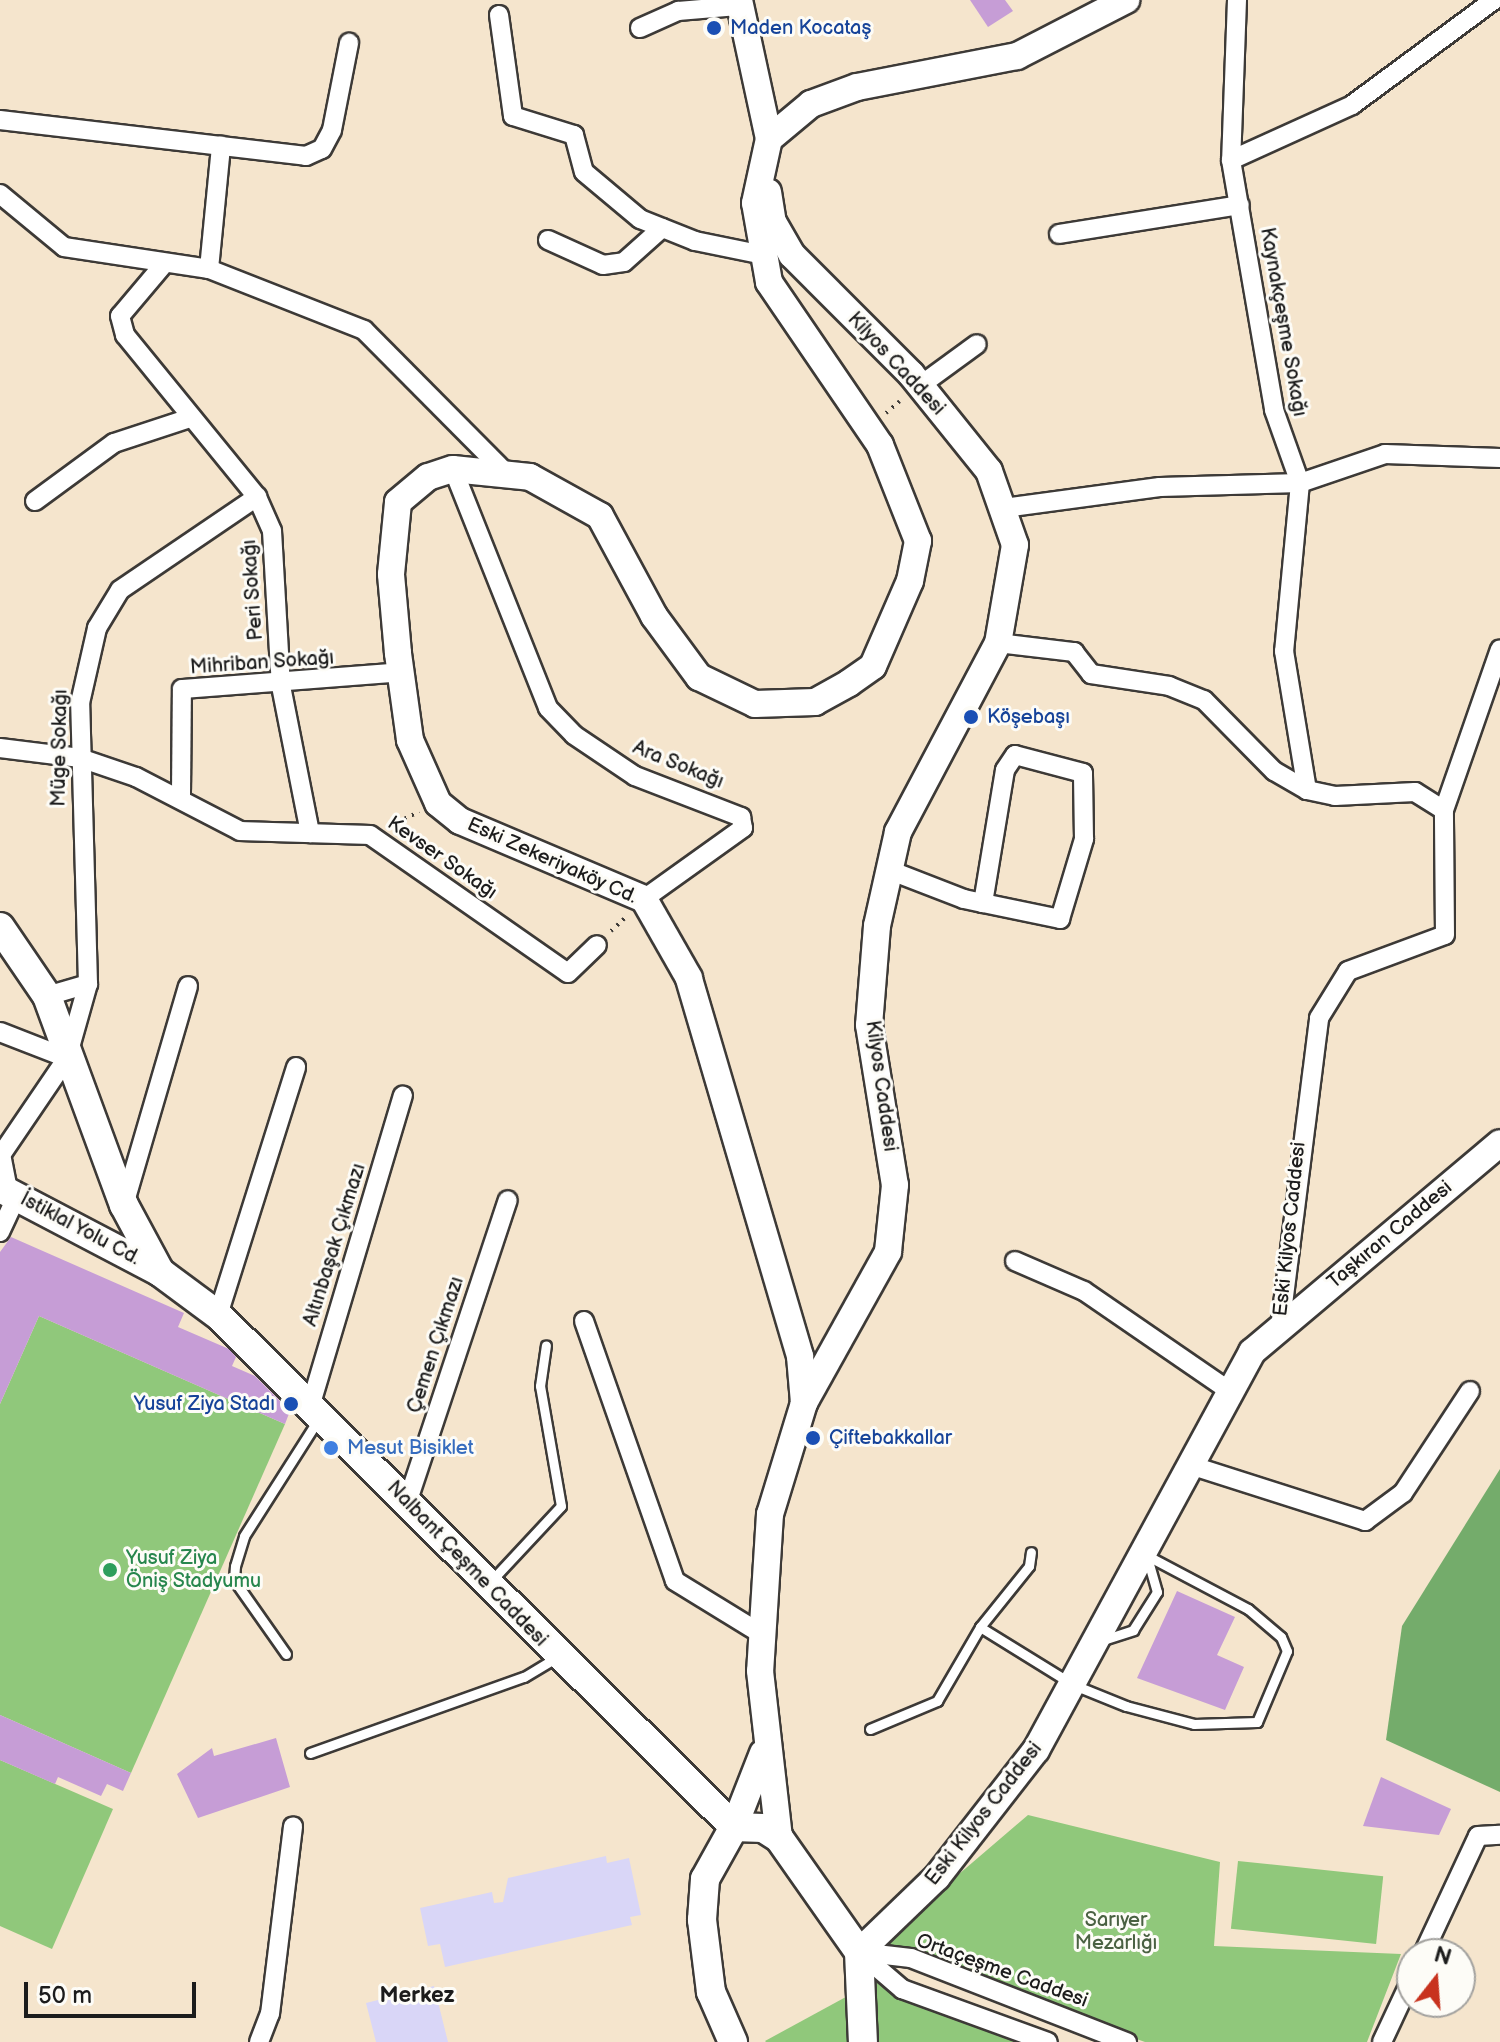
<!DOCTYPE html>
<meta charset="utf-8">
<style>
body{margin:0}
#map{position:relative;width:1500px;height:2042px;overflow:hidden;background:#f5e5cd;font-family:"Balsamiq Sans",sans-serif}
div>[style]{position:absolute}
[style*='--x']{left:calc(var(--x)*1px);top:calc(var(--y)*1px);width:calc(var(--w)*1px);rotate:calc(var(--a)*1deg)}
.built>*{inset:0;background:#d9d6f7}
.green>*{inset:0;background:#90c87b;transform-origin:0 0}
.forest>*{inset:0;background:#74ac6b}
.building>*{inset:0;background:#c69dd6}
.path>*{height:4px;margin-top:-2px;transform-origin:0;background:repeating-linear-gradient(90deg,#3d3a37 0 2px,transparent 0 8px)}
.roads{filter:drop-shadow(2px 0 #3d3a37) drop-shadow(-2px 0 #3d3a37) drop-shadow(0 2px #3d3a37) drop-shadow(0 -2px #3d3a37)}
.lane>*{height:9px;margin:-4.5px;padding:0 4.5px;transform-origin:4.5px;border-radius:4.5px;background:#fff}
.street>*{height:18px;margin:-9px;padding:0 9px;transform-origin:9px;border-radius:9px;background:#fff}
.secondary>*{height:26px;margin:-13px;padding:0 13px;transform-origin:13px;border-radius:13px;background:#fff}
.primary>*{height:28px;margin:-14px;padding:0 14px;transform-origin:14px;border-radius:14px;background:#fff}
.dots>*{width:22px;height:22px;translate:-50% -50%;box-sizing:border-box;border:4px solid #fdfcf7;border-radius:50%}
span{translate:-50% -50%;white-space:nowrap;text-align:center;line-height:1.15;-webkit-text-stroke:6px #fdfcf7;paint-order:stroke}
.transit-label{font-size:20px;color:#164399}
.left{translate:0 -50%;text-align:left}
.right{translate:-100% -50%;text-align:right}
.street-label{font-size:20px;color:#1c1c1c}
.shop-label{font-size:20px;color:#366cbe}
.leisure-label{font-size:20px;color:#27864d}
.park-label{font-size:20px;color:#4a6142}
.neighbourhood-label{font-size:22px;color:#1c1c1c;font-weight:700}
.north{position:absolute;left:1396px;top:1938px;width:80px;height:80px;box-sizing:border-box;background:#fdfcf7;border:2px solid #a3a29f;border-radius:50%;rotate:17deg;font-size:22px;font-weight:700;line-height:32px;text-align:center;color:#1c1c1c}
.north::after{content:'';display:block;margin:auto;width:28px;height:36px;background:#c8321e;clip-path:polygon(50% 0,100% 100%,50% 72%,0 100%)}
.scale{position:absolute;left:24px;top:1982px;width:172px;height:36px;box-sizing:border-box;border:4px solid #1c1c1c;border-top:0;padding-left:10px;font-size:24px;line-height:28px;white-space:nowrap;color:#1c1c1c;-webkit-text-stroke:6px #fdfcf7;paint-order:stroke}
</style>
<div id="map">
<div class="built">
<div style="clip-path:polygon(606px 1856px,607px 1863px,629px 1858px,641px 1915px,630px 1917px,632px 1925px,445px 1967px,440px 1944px,428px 1946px,420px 1908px,492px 1892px,494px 1903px,503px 1902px,508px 1878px)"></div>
<div style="clip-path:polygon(434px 1986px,448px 2042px,376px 2042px,366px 2003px)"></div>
</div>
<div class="green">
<div style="clip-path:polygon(39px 1316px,285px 1424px,131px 1773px,0 1715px,0 1404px)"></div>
<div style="clip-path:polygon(0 1760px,113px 1809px,52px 1949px,0 1926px)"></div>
<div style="clip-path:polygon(1028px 1815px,1220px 1862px,1214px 1946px,1401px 1954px,1367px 2042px,1145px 2042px,875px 1946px)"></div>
<div style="left:1238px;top:1861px;width:146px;height:68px;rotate:6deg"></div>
<div style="clip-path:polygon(871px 1977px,892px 1994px,1025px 2042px,877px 2042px)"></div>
<div style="clip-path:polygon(855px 1992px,859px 2042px,766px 2042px,765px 2041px)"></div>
</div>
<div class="forest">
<div style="clip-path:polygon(1500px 1469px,1500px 1792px,1386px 1740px,1402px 1626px)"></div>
</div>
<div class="building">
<div style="clip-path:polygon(970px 0,1005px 0,1013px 11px,988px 27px)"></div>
<div style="clip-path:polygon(11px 1237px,184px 1313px,178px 1327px,229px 1349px,236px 1357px,232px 1366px,255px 1376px,290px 1411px,285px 1424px,39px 1316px,0 1404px,0 1252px)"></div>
<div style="clip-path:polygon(1177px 1591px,1235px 1617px,1217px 1655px,1244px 1667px,1225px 1710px,1137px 1678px)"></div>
<div style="clip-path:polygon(0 1715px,131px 1773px,123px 1791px,107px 1784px,101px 1796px,58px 1777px,55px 1784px,0 1760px)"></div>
<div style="clip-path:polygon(276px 1738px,290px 1787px,198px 1818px,177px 1774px,212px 1748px,214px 1756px)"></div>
<div style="clip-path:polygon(1381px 1777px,1451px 1809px,1439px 1835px,1363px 1826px)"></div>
</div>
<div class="path">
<div style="--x:886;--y:413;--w:18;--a:-41"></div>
<div style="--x:390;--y:825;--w:32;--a:-24"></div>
<div style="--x:611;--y:931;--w:19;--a:-43"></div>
</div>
<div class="roads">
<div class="lane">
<div style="--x:492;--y:1580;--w:101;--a:-47"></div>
<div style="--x:561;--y:1506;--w:122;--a:-99.9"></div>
<div style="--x:540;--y:1386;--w:41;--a:-81.7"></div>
<div style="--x:980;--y:1627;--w:110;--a:31.7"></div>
<div style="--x:1074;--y:1685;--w:56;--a:22"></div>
<div style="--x:1126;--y:1706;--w:70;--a:14.8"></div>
<div style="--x:1194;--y:1724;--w:63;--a:-1.8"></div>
<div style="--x:1257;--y:1722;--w:77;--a:-67.1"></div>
<div style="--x:1287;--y:1651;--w:15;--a:-113"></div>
<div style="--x:1281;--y:1637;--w:43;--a:-139.7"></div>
<div style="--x:1248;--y:1609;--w:115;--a:-152.1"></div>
<div style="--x:1103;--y:1640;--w:32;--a:-18"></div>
<div style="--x:1133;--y:1630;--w:45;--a:-57.7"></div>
<div style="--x:1157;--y:1592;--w:35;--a:-106"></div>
<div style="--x:286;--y:1654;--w:90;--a:-125.1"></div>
<div style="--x:234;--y:1580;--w:14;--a:-86"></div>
<div style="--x:235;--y:1566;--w:31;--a:-73"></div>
<div style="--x:244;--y:1536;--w:138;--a:-57.5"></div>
<div style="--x:870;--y:1729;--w:73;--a:-22.7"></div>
<div style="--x:937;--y:1701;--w:86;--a:-59.8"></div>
<div style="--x:980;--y:1627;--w:78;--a:-51.2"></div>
<div style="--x:1029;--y:1566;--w:14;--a:-82"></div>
<div style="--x:310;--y:1753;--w:227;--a:-19.6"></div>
<div style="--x:524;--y:1677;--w:39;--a:-31"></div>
</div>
<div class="street">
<div style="--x:1237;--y:0;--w:160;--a:92.1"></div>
<div style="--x:1231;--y:160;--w:254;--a:80.2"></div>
<div style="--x:1274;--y:410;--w:77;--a:70.4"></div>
<div style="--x:1300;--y:483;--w:169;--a:95.4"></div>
<div style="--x:1284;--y:651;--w:141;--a:80.6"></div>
<div style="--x:499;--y:15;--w:102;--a:82.1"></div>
<div style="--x:513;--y:116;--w:64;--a:17.3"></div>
<div style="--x:574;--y:135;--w:38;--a:75"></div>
<div style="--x:584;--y:172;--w:73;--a:40"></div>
<div style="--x:640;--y:219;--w:59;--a:21.8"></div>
<div style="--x:695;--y:241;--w:65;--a:11.5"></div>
<div style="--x:640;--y:28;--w:42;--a:-24.1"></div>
<div style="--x:678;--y:11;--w:60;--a:-4.8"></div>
<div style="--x:0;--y:120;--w:308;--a:6.7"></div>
<div style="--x:306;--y:156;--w:17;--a:-24"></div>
<div style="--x:322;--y:149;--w:21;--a:-62"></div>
<div style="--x:332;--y:130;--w:89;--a:-78.9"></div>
<div style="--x:1231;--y:160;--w:133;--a:-24.4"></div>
<div style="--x:1352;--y:105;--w:177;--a:-36.5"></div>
<div style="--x:0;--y:194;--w:83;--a:39.6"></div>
<div style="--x:64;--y:247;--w:147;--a:8.6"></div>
<div style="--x:209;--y:269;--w:167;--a:21.5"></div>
<div style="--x:364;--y:330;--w:197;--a:45.2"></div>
<div style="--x:1059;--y:234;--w:183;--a:-9.1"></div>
<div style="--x:548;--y:240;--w:60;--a:24.4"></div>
<div style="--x:603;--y:265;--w:21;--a:-8"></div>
<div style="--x:624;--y:262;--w:51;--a:-41.8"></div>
<div style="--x:164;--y:264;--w:68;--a:130.2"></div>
<div style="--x:120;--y:316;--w:20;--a:75"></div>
<div style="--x:125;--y:335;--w:209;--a:50.8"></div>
<div style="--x:257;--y:497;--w:37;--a:66"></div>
<div style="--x:272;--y:531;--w:155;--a:86.7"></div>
<div style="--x:281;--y:686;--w:150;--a:78.8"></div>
<div style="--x:209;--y:269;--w:124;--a:-84.4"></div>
<div style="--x:921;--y:385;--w:69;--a:-36.2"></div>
<div style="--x:453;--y:469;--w:257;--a:68.3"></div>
<div style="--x:548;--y:708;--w:37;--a:46"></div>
<div style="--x:574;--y:735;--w:73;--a:33.9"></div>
<div style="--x:635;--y:776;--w:114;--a:21.1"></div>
<div style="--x:741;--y:817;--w:11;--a:80"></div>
<div style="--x:743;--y:828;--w:122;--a:144.4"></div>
<div style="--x:35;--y:501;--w:98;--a:-36.3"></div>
<div style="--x:114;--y:443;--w:80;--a:-18.2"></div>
<div style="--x:1004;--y:508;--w:157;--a:-7.7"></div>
<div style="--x:1160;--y:487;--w:140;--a:-1.6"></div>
<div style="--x:1300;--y:483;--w:90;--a:-18.8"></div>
<div style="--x:1385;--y:454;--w:115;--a:2"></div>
<div style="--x:998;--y:643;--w:77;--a:6.8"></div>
<div style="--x:1074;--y:652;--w:28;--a:52"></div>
<div style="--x:1091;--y:674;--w:79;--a:8.7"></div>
<div style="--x:1169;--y:686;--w:38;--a:22"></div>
<div style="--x:1204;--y:700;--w:100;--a:45.4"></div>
<div style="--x:1274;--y:771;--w:38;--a:30"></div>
<div style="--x:1307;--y:790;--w:29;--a:12"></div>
<div style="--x:1335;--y:796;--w:80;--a:-2.9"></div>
<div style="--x:1415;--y:792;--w:34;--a:32"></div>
<div style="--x:0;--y:748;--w:81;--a:7.1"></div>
<div style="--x:80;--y:758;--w:59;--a:18.7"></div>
<div style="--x:136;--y:777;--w:117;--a:27.4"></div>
<div style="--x:240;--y:831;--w:130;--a:1.8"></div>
<div style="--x:370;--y:835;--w:241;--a:34.9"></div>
<div style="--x:568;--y:973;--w:40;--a:-44"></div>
<div style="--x:181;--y:795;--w:106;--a:-89.5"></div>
<div style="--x:182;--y:689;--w:220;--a:-4.4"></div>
<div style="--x:889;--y:870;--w:80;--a:21.1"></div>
<div style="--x:964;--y:899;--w:19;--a:12"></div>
<div style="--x:983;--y:903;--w:79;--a:11.7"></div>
<div style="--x:1060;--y:919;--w:84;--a:-73.3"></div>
<div style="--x:1084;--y:839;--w:66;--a:-90.9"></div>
<div style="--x:1083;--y:773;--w:70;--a:-165.2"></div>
<div style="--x:1015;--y:755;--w:18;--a:124"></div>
<div style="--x:1005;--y:770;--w:135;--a:99.4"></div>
<div style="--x:47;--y:996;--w:43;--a:-16.3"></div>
<div style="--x:0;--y:1032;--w:72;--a:21.2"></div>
<div style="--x:8;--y:1190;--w:36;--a:-101"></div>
<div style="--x:1;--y:1155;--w:117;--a:-55.8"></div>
<div style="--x:67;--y:1058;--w:77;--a:-74.2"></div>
<div style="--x:88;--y:984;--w:281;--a:-91.6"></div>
<div style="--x:80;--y:703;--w:77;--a:-77.2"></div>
<div style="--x:97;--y:628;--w:44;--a:-58.8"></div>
<div style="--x:120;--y:590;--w:166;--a:-34.2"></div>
<div style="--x:124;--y:1205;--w:228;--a:-73.7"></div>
<div style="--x:0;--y:1232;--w:40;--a:-65"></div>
<div style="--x:1015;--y:1261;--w:75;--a:23.5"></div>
<div style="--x:1084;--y:1291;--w:178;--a:34.5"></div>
<div style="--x:218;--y:1315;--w:260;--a:-72.5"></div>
<div style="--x:584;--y:1321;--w:275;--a:70.7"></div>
<div style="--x:675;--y:1581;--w:100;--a:31.5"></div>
<div style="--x:1280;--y:1328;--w:312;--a:-82.8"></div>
<div style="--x:1319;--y:1018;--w:55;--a:-58.3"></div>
<div style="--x:1348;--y:971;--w:103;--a:-20.4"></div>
<div style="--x:1445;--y:935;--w:125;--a:-90.5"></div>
<div style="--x:1444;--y:810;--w:170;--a:-70.8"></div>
<div style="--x:310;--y:1407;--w:325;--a:-73.4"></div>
<div style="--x:1193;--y:1466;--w:181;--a:17.7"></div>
<div style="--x:1365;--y:1521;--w:47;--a:-36.4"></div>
<div style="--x:1403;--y:1493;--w:122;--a:-56.7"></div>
<div style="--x:407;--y:1503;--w:319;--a:-71.6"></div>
<div style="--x:859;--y:1952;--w:52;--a:6.6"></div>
<div style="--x:911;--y:1958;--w:232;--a:21.3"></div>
<div style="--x:859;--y:1952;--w:57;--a:40.7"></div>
<div style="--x:902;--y:1989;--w:155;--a:20"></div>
<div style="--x:1423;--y:1954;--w:130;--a:-65"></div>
<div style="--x:1478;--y:1836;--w:22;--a:-3"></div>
<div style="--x:259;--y:2042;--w:30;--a:-69"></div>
<div style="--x:270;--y:2014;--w:189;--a:-83"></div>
<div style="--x:1382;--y:2042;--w:71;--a:-64.9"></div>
</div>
<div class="secondary">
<div style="--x:739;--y:0;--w:142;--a:77.8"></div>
<div style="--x:768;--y:192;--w:30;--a:81"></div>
<div style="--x:773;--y:222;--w:38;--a:60"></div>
<div style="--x:792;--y:255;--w:168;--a:45"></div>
<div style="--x:911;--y:374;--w:124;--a:51.2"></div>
<div style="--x:989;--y:471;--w:78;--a:70.6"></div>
<div style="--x:1015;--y:545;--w:99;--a:99.8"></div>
<div style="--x:998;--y:643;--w:214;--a:117.9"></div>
<div style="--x:898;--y:832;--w:96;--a:102.6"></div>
<div style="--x:877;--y:926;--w:99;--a:94.6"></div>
<div style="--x:869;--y:1025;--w:162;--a:80.8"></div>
<div style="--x:895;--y:1185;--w:67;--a:96"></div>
<div style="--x:888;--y:1252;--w:173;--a:119.1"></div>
<div style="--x:804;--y:1403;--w:116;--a:107"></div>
<div style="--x:770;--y:1514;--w:157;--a:93.6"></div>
<div style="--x:760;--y:1671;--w:168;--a:83.5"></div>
<div style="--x:804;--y:1403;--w:47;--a:-94.9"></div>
<div style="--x:800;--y:1356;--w:394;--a:-106.4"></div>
<div style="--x:689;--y:978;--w:91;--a:-119.7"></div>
<div style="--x:644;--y:899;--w:200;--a:-157"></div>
<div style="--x:460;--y:821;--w:28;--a:-141"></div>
<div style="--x:438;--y:803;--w:69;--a:-114"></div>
<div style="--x:410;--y:740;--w:88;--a:-97.9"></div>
<div style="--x:398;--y:653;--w:79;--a:-95.1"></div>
<div style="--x:391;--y:574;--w:72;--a:-84.4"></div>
<div style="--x:398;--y:502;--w:39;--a:-40"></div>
<div style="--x:428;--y:477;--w:26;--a:-18"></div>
<div style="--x:453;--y:469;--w:77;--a:5.9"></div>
<div style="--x:530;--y:477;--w:80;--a:29.1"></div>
<div style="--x:600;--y:516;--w:114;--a:61.6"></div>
<div style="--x:654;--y:616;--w:76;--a:53.6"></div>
<div style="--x:699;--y:677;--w:62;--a:25.7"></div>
<div style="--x:755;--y:704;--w:60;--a:-1.9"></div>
<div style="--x:815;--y:702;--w:39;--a:-29"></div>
<div style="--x:849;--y:683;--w:29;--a:-35"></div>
<div style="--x:873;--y:666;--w:93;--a:-66.5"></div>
<div style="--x:910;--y:581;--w:41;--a:-78.7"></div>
<div style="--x:918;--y:541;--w:103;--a:-111.6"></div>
<div style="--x:880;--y:445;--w:197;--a:-124.3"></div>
<div style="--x:769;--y:282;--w:80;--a:-100"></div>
<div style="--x:755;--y:203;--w:66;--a:-77.7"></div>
<div style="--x:769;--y:139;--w:55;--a:-39.8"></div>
<div style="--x:811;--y:104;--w:49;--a:-20.3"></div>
<div style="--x:857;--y:87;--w:163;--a:-11"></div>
<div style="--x:1017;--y:56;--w:123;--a:-27.2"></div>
<div style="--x:734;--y:1827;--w:79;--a:-68.6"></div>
<div style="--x:859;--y:1952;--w:108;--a:-43.9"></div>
<div style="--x:937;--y:1877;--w:161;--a:-52.1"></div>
<div style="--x:1036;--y:1750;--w:453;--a:-61.5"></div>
<div style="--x:1252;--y:1352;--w:324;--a:-40.1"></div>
</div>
<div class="primary">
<div style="--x:0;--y:927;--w:83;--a:55.7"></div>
<div style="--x:47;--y:996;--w:223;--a:69.8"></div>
<div style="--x:124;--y:1205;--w:76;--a:61.8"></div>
<div style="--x:160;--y:1272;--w:72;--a:36.6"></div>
<div style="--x:218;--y:1315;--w:727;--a:44.78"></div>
<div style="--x:0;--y:1188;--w:181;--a:27.7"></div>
<div style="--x:734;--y:1827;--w:29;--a:2"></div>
<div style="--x:763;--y:1828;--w:19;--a:32"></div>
<div style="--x:779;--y:1838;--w:139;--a:54.9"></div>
<div style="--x:859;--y:1952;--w:90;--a:87.5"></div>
<div style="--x:733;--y:2042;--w:55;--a:-113.7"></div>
<div style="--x:711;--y:1992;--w:73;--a:-97.1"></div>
<div style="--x:702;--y:1920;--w:41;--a:-85.8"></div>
<div style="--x:705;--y:1879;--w:60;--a:-60.9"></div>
</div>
</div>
<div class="dots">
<div style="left:714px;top:28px;background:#1a4fb4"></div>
<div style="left:971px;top:717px;background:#1a4fb4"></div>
<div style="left:291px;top:1404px;background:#1a4fb4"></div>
<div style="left:813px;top:1438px;background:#1a4fb4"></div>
<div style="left:331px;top:1448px;background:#3f7fe0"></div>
<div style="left:110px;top:1570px;background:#2e9e5b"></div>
</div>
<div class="transit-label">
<span class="left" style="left:730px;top:28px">Maden Kocataş</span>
<span class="left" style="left:987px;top:717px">Köşebaşı</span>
<span class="right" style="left:275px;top:1404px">Yusuf Ziya Stadı</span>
<span class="left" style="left:829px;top:1438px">Çiftebakkallar</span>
</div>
<div class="street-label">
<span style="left:1283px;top:322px;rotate:80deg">Kaynakçeşme Sokağı</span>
<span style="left:896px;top:364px;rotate:47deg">Kilyos Caddesi</span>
<span style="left:253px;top:590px;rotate:-94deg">Peri Sokağı</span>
<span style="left:262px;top:663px;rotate:-4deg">Mihriban Sokağı</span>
<span style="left:60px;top:748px;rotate:-89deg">Müge Sokağı</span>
<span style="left:678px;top:765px;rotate:22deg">Ara Sokağı</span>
<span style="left:442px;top:858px;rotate:35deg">Kevser Sokağı</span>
<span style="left:552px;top:861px;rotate:24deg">Eski Zekeriyaköy Cd.</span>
<span style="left:881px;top:1086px;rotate:82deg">Kilyos Caddesi</span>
<span style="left:80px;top:1229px;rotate:28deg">İstiklal Yolu Cd.</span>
<span style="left:1290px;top:1229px;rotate:-84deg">Eski Kilyos Caddesi</span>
<span style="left:1390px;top:1235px;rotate:-40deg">Taşkıran Caddesi</span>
<span style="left:335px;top:1245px;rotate:-73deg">Altınbaşak Çıkmazı</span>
<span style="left:436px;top:1345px;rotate:-72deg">Çemen Çıkmazı</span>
<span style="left:467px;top:1564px;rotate:46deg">Nalbant Çeşme Caddesi</span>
<span style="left:984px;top:1814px;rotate:-52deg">Eski Kilyos Caddesi</span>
<span style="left:1002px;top:1971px;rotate:20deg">Ortaçeşme Caddesi</span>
</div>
<div class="shop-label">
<span class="left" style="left:347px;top:1448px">Mesut Bisiklet</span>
</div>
<div class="leisure-label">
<span class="left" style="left:126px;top:1570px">Yusuf Ziya<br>Öniş Stadyumu</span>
</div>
<div class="park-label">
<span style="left:1116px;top:1932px">Sarıyer<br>Mezarlığı</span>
</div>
<div class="neighbourhood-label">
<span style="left:417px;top:1996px">Merkez</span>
</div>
<div class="north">N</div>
<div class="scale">50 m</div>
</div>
